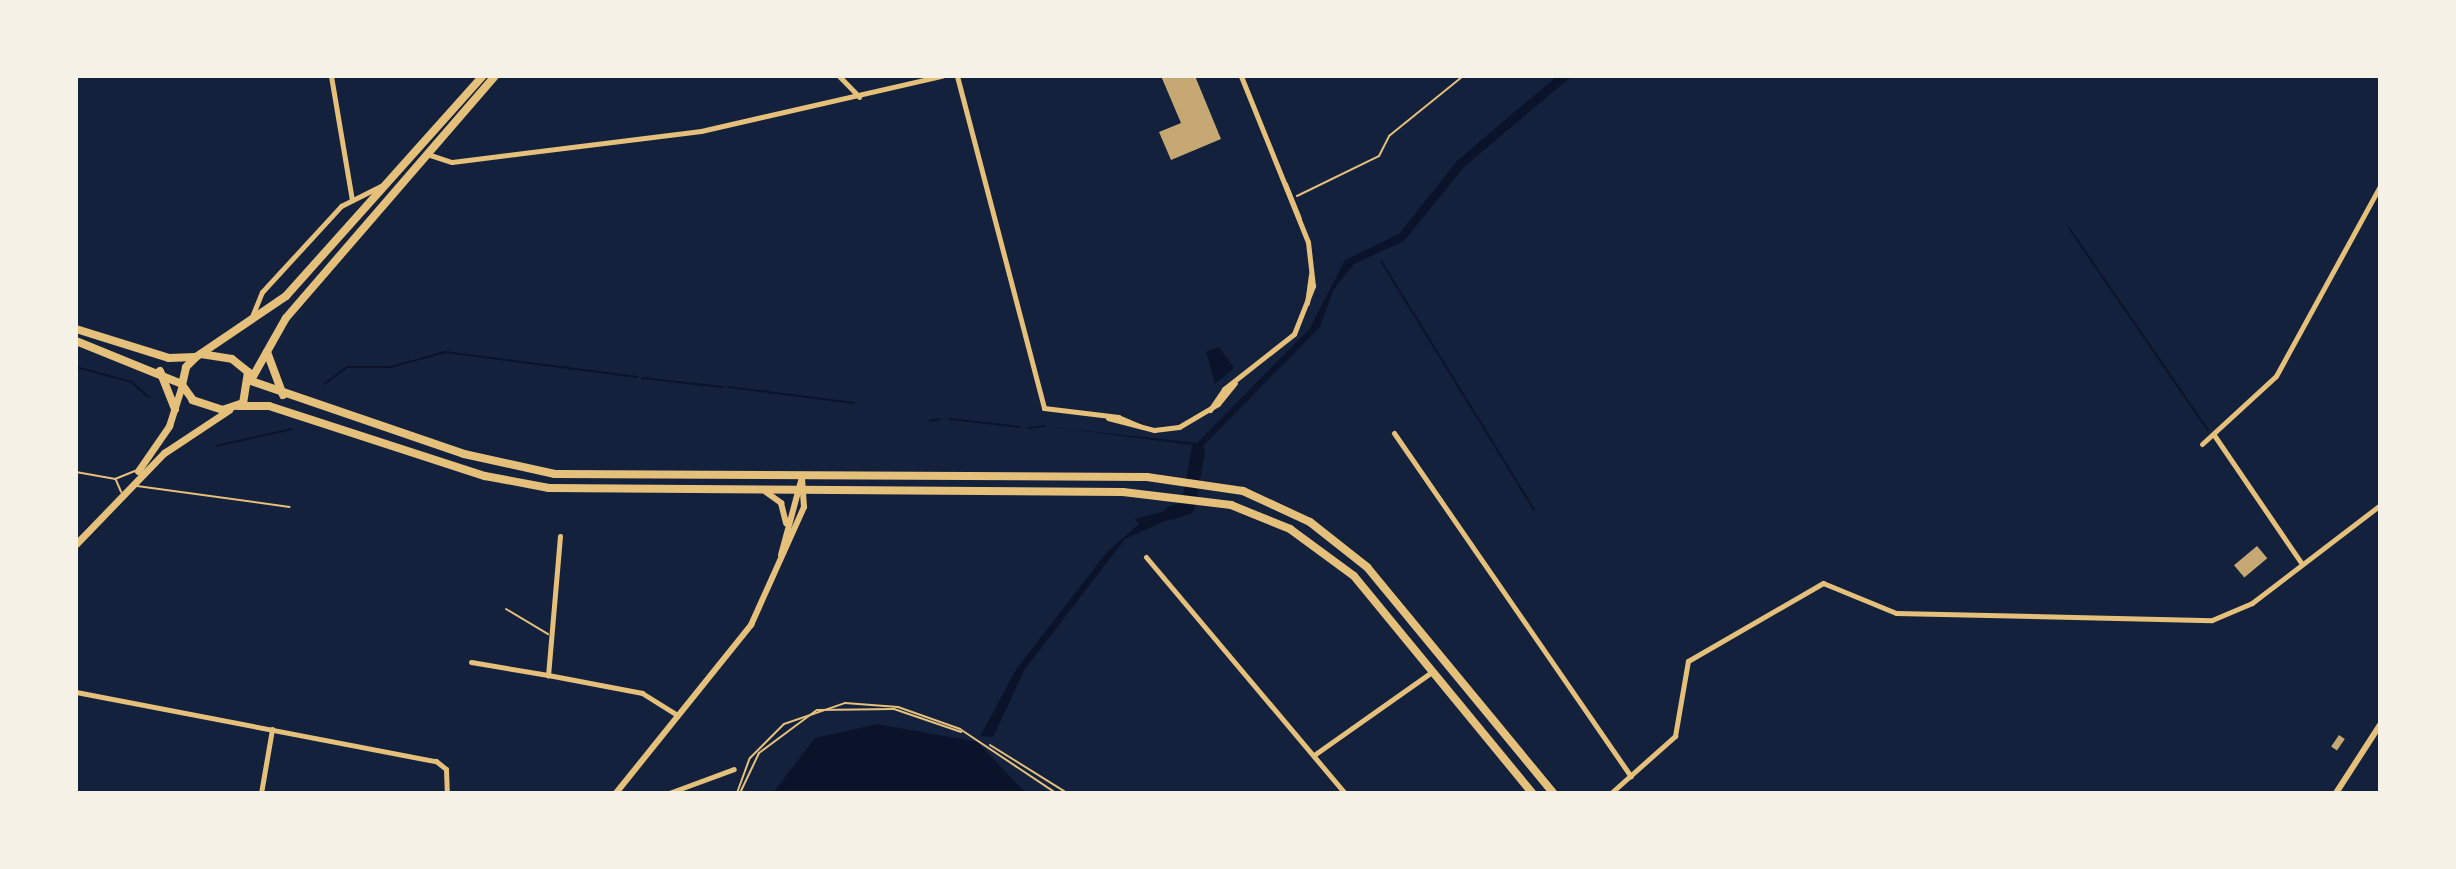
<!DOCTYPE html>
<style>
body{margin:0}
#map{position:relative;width:2456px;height:869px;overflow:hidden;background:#14213d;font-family:Lato,sans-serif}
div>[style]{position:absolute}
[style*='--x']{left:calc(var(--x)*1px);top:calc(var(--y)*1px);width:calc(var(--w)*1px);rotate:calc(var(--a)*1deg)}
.water>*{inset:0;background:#0b132b}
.stream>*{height:2px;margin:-1px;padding:0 1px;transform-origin:1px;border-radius:1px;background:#0b132b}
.river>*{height:14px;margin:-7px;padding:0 7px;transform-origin:7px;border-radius:7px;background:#0b132b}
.building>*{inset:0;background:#c6a872;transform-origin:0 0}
.path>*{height:2px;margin:-1px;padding:0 1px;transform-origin:1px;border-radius:1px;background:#e5c07b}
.service>*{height:2px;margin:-1px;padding:0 1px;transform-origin:1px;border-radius:1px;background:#e5c07b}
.minor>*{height:5px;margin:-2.5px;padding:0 2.5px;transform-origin:2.5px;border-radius:2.5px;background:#e5c07b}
.tertiary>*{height:6px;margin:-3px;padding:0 3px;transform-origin:3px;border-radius:3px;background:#e5c07b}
.secondary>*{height:7px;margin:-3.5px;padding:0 3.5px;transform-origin:3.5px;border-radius:3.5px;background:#e5c07b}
.primary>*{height:8px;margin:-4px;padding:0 4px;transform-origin:4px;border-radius:4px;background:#e5c07b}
span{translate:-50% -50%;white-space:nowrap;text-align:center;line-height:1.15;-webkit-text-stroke:8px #f6f1e7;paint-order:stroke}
.frame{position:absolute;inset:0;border:78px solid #f6f1e7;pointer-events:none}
</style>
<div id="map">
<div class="water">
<div style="clip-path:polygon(1557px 76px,1572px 76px,1465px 166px,1404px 241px,1354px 264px,1334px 289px,1320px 327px,1204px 445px,1198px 470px,1191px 469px,1192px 445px,1051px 427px,1197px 443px,1310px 328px,1345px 260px,1399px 234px,1457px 161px)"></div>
<div style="clip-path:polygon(1219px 347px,1234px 368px,1215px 384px,1206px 352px)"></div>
<div style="clip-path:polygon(1184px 506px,1194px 508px,1125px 539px,1025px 669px,993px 737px,980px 736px,1017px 668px,1106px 553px,1139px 524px,1135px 519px)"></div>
<div style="clip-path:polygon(877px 724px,977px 742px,1026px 793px,773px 793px,815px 738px)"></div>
</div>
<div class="stream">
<div style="--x:2069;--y:228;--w:245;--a:55.5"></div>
<div style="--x:1381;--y:261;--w:292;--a:58.4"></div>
<div style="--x:76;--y:367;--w:58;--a:15"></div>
<div style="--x:132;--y:382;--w:22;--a:43"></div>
<div style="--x:642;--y:378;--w:81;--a:6.4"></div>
<div style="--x:324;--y:384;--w:29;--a:-36"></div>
<div style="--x:347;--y:367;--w:44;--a:0"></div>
<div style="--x:391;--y:367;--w:56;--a:-15.5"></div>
<div style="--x:445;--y:352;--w:194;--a:7.4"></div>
<div style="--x:728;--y:387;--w:127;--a:7.2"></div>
<div style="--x:950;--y:419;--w:70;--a:6.5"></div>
<div style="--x:930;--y:421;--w:10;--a:-11"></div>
<div style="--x:1028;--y:428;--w:17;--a:-7"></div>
<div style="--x:216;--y:446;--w:78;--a:-12.6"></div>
</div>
<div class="river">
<div style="--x:1171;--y:513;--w:18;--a:-19"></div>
<div style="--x:1188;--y:507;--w:56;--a:-79.7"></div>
</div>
<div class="building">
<div style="clip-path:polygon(1161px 76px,1195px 76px,1221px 139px,1171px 160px,1159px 132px,1181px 123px)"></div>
<div style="left:2257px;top:546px;width:16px;height:30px;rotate:50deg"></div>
<div style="left:2339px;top:735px;width:7px;height:14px;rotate:34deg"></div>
</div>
<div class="path">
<div style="--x:1297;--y:196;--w:91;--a:-26"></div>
<div style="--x:1379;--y:156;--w:22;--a:-63"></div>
<div style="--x:1389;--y:136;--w:95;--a:-39"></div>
<div style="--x:990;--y:745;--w:91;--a:31.9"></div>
<div style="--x:737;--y:793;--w:37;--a:-70"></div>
<div style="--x:750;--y:758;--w:48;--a:-45"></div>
<div style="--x:784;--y:724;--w:65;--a:-19"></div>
<div style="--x:845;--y:703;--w:53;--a:4.3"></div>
<div style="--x:898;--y:707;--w:66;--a:19.5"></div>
<div style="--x:960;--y:729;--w:115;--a:33.7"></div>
<div style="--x:740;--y:793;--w:44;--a:-64.6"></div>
<div style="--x:759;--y:753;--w:72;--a:-36.6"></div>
<div style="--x:817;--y:710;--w:77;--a:-0.7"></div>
<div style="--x:894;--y:709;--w:71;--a:18.9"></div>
</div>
<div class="service">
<div style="--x:76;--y:472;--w:40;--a:10"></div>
<div style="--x:115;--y:479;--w:22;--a:-22"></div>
<div style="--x:116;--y:480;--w:13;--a:67"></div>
<div style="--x:137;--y:486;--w:154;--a:7.8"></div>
<div style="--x:506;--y:609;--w:49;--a:30.8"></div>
</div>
<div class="minor">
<div style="--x:331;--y:76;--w:126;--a:80.4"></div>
<div style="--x:839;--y:76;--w:29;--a:46"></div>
<div style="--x:957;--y:76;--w:343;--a:75.3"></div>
<div style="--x:1044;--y:408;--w:75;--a:6.9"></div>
<div style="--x:1118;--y:417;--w:23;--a:23"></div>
<div style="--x:427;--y:154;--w:26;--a:18"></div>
<div style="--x:452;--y:162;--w:251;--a:-7.1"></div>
<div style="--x:701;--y:131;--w:247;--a:-12.9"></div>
<div style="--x:1285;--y:184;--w:37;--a:68"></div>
<div style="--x:1307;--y:303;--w:29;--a:-82"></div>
<div style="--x:251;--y:319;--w:29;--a:-68"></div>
<div style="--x:262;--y:292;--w:117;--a:-47.4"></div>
<div style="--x:341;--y:206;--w:45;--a:-26.6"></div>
<div style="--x:1210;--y:410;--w:25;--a:-56"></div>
<div style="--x:1224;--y:389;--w:89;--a:-38.2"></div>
<div style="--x:1294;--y:334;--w:52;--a:-68.4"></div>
<div style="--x:1313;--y:286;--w:44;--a:-96.5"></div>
<div style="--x:1308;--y:242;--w:179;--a:-112"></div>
<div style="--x:1108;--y:418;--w:48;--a:14.6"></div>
<div style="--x:1154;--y:430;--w:25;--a:-7"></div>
<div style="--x:1179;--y:427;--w:45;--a:-30.5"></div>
<div style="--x:1218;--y:404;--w:27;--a:-51"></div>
<div style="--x:1394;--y:433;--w:417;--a:55.4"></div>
<div style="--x:2214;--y:435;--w:156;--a:55.7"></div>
<div style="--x:2202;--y:444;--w:100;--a:-42.6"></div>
<div style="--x:2276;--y:376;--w:217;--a:-61.3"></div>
<div style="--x:560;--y:536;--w:140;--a:94.9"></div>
<div style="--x:548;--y:675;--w:96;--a:10.8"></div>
<div style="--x:642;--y:693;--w:39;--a:32"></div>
<div style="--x:1146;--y:557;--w:309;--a:49.9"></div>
<div style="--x:471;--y:662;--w:78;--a:9.6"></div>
<div style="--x:76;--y:692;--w:367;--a:10.9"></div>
<div style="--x:436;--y:761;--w:13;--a:39"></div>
<div style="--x:446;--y:769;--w:24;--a:88"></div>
<div style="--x:1314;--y:755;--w:146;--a:-35.2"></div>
<div style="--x:261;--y:793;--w:65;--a:-80.2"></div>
<div style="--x:669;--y:793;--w:69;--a:-20.3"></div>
<div style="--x:1611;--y:793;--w:86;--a:-41.7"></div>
<div style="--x:1675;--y:736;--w:76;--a:-80.2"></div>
<div style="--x:1688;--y:661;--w:156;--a:-30"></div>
<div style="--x:1823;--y:583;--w:79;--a:22.3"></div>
<div style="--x:1896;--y:613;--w:316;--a:1.3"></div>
<div style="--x:2212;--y:620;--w:43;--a:-23"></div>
<div style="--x:2252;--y:603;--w:161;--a:-37.4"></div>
</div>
<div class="tertiary">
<div style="--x:766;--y:492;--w:19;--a:36"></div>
<div style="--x:781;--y:503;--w:21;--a:76"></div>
<div style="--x:781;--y:555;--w:81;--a:-74.9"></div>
<div style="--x:616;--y:793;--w:216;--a:-51.2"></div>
<div style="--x:751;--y:625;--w:129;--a:-65.8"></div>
<div style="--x:804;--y:507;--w:30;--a:-94"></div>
<div style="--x:2336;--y:793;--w:81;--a:-57.1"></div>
</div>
<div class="secondary">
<div style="--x:138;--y:471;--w:55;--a:-55.4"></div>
<div style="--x:169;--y:426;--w:43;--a:-72.4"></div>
<div style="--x:76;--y:544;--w:127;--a:-46"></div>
<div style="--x:164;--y:453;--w:78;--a:-33.5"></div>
</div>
<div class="primary">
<div style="--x:76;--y:329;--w:97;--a:17.3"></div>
<div style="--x:169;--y:358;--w:26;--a:-2"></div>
<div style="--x:76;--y:341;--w:114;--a:22.1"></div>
<div style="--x:267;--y:352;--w:46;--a:69.6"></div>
<div style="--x:201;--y:354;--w:31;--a:9"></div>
<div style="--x:232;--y:359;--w:21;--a:39"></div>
<div style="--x:248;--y:372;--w:31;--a:99"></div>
<div style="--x:243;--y:403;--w:21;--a:161"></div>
<div style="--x:223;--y:410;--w:32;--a:-162"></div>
<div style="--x:193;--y:400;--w:19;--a:-126"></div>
<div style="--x:182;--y:385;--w:18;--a:-77"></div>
<div style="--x:186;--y:367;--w:14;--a:-45"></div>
<div style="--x:196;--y:357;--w:109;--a:-34.1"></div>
<div style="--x:286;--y:296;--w:295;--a:-48.2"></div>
<div style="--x:160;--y:371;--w:41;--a:68.5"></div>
<div style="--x:251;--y:380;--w:71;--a:-60.6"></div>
<div style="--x:286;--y:318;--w:320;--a:-49.2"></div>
<div style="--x:251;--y:381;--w:225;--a:18.9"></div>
<div style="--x:464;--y:454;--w:93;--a:12.4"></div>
<div style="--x:555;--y:474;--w:592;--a:0.29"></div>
<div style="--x:1147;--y:477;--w:97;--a:8.3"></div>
<div style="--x:1243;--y:491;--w:74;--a:24.8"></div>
<div style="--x:1310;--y:522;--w:73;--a:38.3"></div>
<div style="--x:1367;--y:567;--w:293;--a:50.5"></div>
<div style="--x:238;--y:406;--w:31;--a:0"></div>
<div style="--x:269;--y:406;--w:227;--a:18"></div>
<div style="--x:485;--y:476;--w:65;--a:10.6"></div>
<div style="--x:549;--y:488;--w:574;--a:0.4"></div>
<div style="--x:1123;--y:492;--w:109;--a:6.9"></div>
<div style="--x:1231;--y:505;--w:64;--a:22.1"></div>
<div style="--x:1290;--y:529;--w:79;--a:36.3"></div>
<div style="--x:1354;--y:576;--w:281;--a:50.6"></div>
</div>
<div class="frame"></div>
</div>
